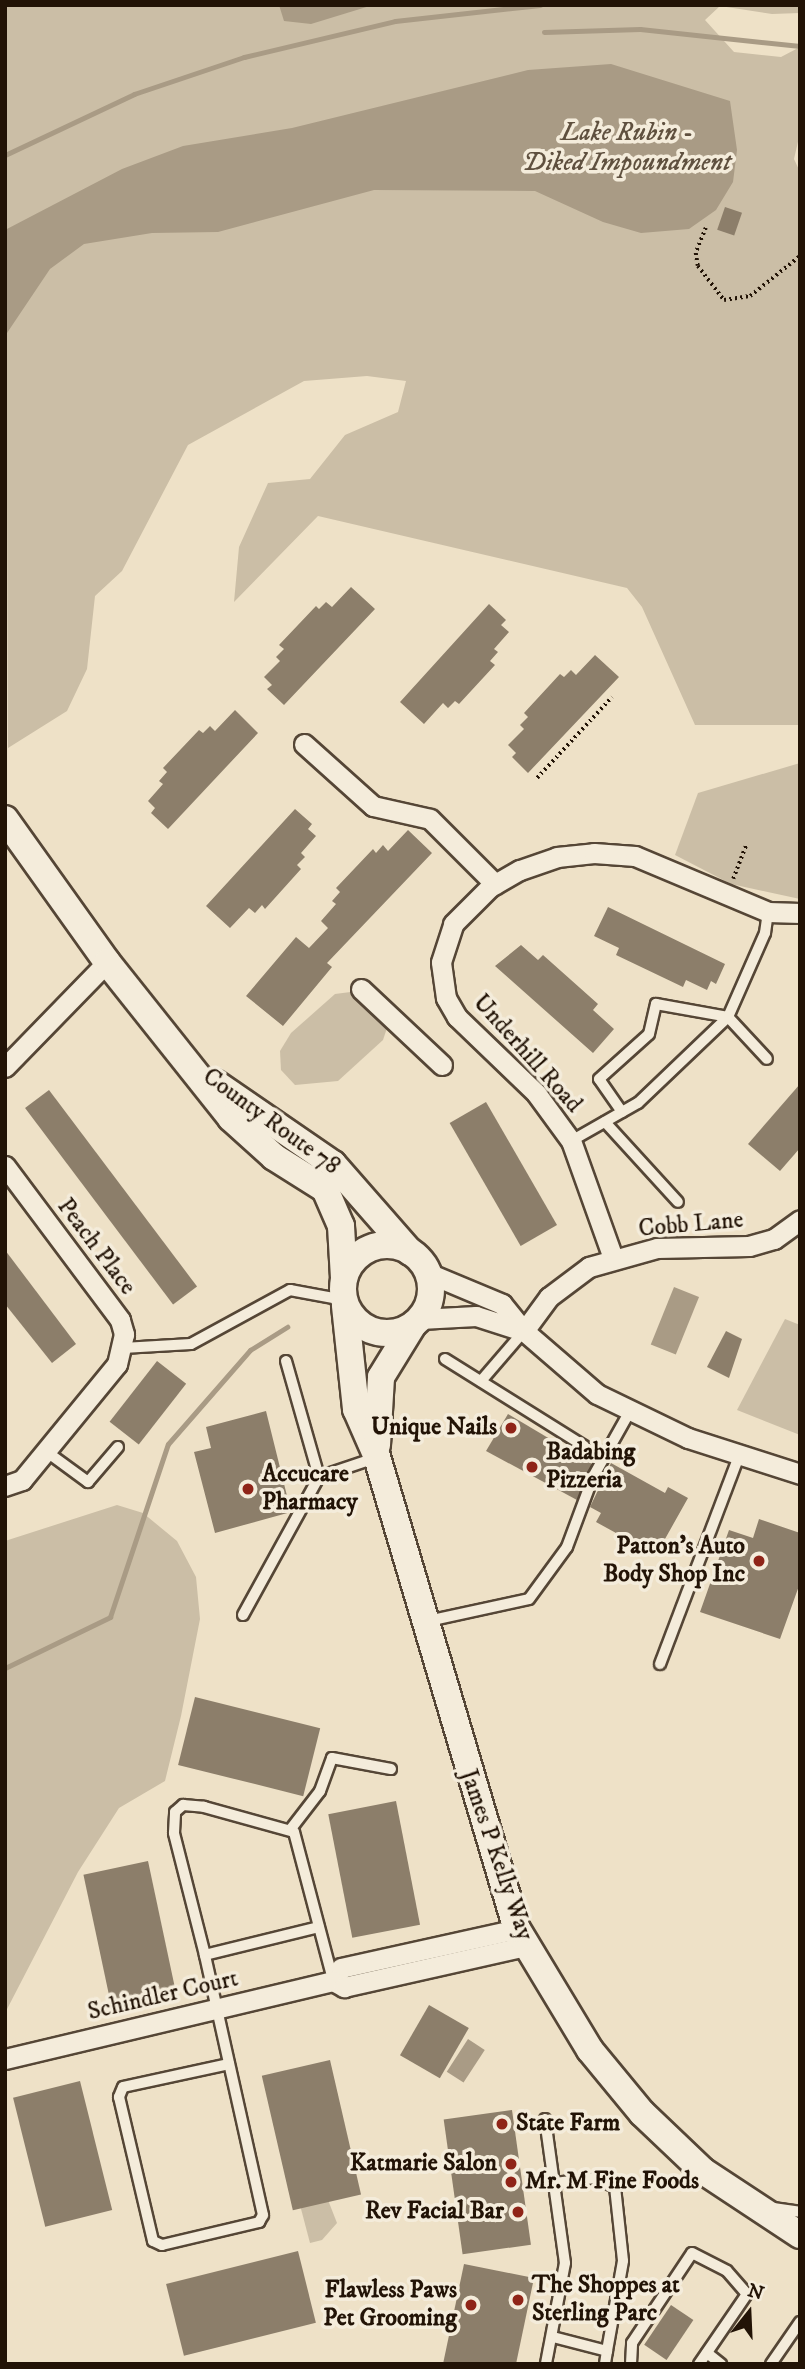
<!DOCTYPE html>
<style>
body{margin:0}
#map{position:relative;width:805px;height:2369px;overflow:hidden;background:#eee1c7;font-family:"IM FELL DW Pica",serif}
div>[style]{position:absolute}
[style*='--x']{left:calc(var(--x)*1px);top:calc(var(--y)*1px);width:calc(var(--w)*1px);rotate:calc(var(--a)*1deg)}
.green>*{inset:0;background:#cbbea6}
.water>*{inset:0;background:#a99b85;transform-origin:0 0}
.stream>*{height:5px;margin:-2.5px;padding:0 2.5px;transform-origin:2.5px;border-radius:2.5px;background:#a99b85}
.building>*{inset:0;background:#8c7e6a;transform-origin:0 0}
.path>*{height:3.5px;margin-top:-1.75px;transform-origin:0;background:repeating-linear-gradient(90deg,#221306 0 2px,transparent 0 5.5px)}
.roads{filter:drop-shadow(2px 0 #554636) drop-shadow(-2px 0 #554636) drop-shadow(0 2px #554636) drop-shadow(0 -2px #554636)}
.lane>*{height:10px;margin:-5px;padding:0 5px;transform-origin:5px;border-radius:5px;background:#f4ecdb}
.street>*{height:19px;margin:-9.5px;padding:0 9.5px;transform-origin:9.5px;border-radius:9.5px;background:#f4ecdb}
.secondary>*{height:26px;margin:-13px;padding:0 13px;transform-origin:13px;border-radius:13px;background:#f4ecdb}
.secondary>.ring{margin:-13px;padding:0;box-sizing:content-box;background:none;border:26px solid #f4ecdb;border-radius:50%}
.dots>*{width:19px;height:19px;translate:-50% -50%;box-sizing:border-box;border:4px solid #f4ecdb;border-radius:50%}
span{translate:-50% -50%;white-space:nowrap;text-align:center;line-height:1.15;-webkit-text-stroke:7px #f4ecdb;paint-order:stroke}
.street-label{font-size:24px;color:#221306}
.poi-label{font-size:24px;color:#221306;font-weight:700}
.right{translate:-100% -50%;text-align:right}
.left{translate:0 -50%;text-align:left}
.water-label{font-size:26px;color:#5f503f;font-style:italic}
.frame{position:absolute;inset:0;border:7px solid #221306;pointer-events:none}
.north{position:absolute;left:714px;top:2278px;width:70px;height:70px;-webkit-text-stroke:5px #f4ecdb;paint-order:stroke;rotate:18deg;font-size:19px;font-weight:700;line-height:28px;text-align:center;color:#221306}
.north::after{content:'';display:block;margin:auto;width:24px;height:32px;background:#221306;clip-path:polygon(50% 0,100% 100%,50% 72%,0 100%)}
</style>
<div id="map">
<div class="green">
<div style="clip-path:polygon(5px 5px,800px 5px,800px 13px,772px 14px,720px 6px,705px 20px,734px 52px,781px 57px,800px 47px,800px 133px,794px 159px,800px 172px,800px 725px,695px 725px,642px 607px,627px 588px,318px 516px,234px 602px,239px 547px,268px 483px,310px 479px,345px 435px,398px 412px,406px 381px,367px 376px,304px 381px,188px 445px,122px 571px,95px 596px,87px 669px,67px 711px,8px 748px)"></div>
<div style="clip-path:polygon(800px 763px,800px 899px,731px 884px,675px 855px,698px 793px)"></div>
<div style="clip-path:polygon(366px 990px,389px 1022px,383px 1040px,338px 1081px,295px 1085px,281px 1070px,280px 1051px,291px 1033px,335px 994px)"></div>
<div style="clip-path:polygon(785px 1319px,800px 1325px,800px 1435px,737px 1410px)"></div>
<div style="clip-path:polygon(117px 1505px,143px 1513px,177px 1541px,196px 1577px,200px 1619px,181px 1716px,165px 1781px,119px 1808px,78px 1872px,5px 2013px,5px 1541px)"></div>
<div style="clip-path:polygon(328px 2200px,337px 2223px,322px 2240px,310px 2243px,300px 2205px)"></div>
</div>
<div class="water">
<div style="clip-path:polygon(279px 5px,373px 5px,311px 24px,284px 21px)"></div>
<div style="clip-path:polygon(611px 64px,730px 101px,737px 150px,733px 182px,716px 210px,689px 229px,641px 233px,603px 222px,535px 191px,374px 190px,218px 232px,152px 233px,84px 244px,50px 269px,5px 336px,5px 230px,122px 169px,183px 146px,292px 128px,528px 70px)"></div>
<div style="left:674px;top:1287px;width:27px;height:62px;rotate:22deg"></div>
<div style="left:468px;top:2039px;width:20px;height:39px;rotate:33deg"></div>
</div>
<div class="stream">
<div style="--x:544;--y:32;--w:96;--a:-1.8"></div>
<div style="--x:640;--y:29;--w:161;--a:6.1"></div>
<div style="--x:5;--y:155;--w:143;--a:-25.3"></div>
<div style="--x:134;--y:94;--w:116;--a:-18.6"></div>
<div style="--x:244;--y:57;--w:155;--a:-13.4"></div>
<div style="--x:395;--y:21;--w:146;--a:-6.3"></div>
<div style="--x:5;--y:1668;--w:117;--a:-25.9"></div>
<div style="--x:110;--y:1617;--w:182;--a:-71.5"></div>
<div style="--x:168;--y:1444;--w:125;--a:-48.9"></div>
<div style="--x:250;--y:1350;--w:44;--a:-31.9"></div>
</div>
<div class="building">
<div style="left:725px;top:207px;width:18px;height:24px;rotate:19deg"></div>
<div style="clip-path:polygon(351px 587px,375px 609px,284px 705px,267px 689px,272px 685px,264px 677px,280px 661px,276px 657px,284px 649px,279px 645px,316px 606px,319px 609px,326px 602px,332px 607px)"></div>
<div style="clip-path:polygon(489px 604px,506px 620px,501px 625px,509px 632px,494px 649px,498px 652px,490px 661px,495px 665px,459px 704px,455px 701px,448px 708px,443px 703px,424px 724px,400px 702px)"></div>
<div style="clip-path:polygon(595px 655px,619px 677px,528px 773px,512px 757px,516px 753px,508px 745px,524px 729px,520px 725px,528px 717px,524px 713px,560px 674px,564px 677px,571px 670px,576px 675px)"></div>
<div style="clip-path:polygon(235px 710px,258px 733px,168px 829px,151px 813px,155px 808px,148px 801px,163px 784px,159px 781px,167px 772px,163px 768px,199px 730px,203px 733px,210px 726px,215px 731px)"></div>
<div style="clip-path:polygon(295px 809px,312px 824px,308px 829px,316px 836px,301px 853px,305px 857px,297px 865px,301px 869px,265px 909px,262px 905px,255px 913px,249px 908px,230px 928px,206px 906px)"></div>
<div style="clip-path:polygon(408px 830px,432px 853px,327px 963px,332px 967px,283px 1026px,246px 996px,296px 937px,309px 948px,328px 928px,321px 921px,336px 904px,332px 901px,340px 892px,336px 888px,373px 849px,376px 853px,383px 845px,388px 851px)"></div>
<div style="clip-path:polygon(608px 907px,725px 964px,716px 984px,711px 981px,707px 990px,686px 980px,683px 987px,616px 955px,619px 948px,594px 936px)"></div>
<div style="clip-path:polygon(521px 945px,538px 960px,543px 955px,598px 1004px,593px 1010px,614px 1029px,593px 1053px,495px 966px)"></div>
<div style="clip-path:polygon(800px 1084px,800px 1148px,780px 1171px,748px 1144px)"></div>
<div style="left:49px;top:1090px;width:246px;height:30px;rotate:53deg"></div>
<div style="left:486px;top:1102px;width:142px;height:42px;rotate:60deg"></div>
<div style="clip-path:polygon(5px 1250px,76px 1344px,52px 1363px,5px 1304px)"></div>
<div style="clip-path:polygon(726px 1331px,742px 1339px,729px 1378px,707px 1367px)"></div>
<div style="left:157px;top:1361px;width:37px;height:77px;rotate:38deg"></div>
<div style="clip-path:polygon(266px 1411px,291px 1512px,215px 1533px,194px 1452px,211px 1448px,206px 1427px)"></div>
<div style="clip-path:polygon(508px 1414px,592px 1464px,577px 1500px,486px 1451px)"></div>
<div style="clip-path:polygon(611px 1463px,665px 1493px,668px 1487px,688px 1498px,656px 1555px,596px 1522px,601px 1513px,590px 1507px)"></div>
<div style="clip-path:polygon(759px 1519px,800px 1533px,800px 1583px,780px 1639px,700px 1612px,729px 1530px,753px 1538px)"></div>
<div style="left:195px;top:1697px;width:129px;height:70px;rotate:14deg"></div>
<div style="left:396px;top:1801px;width:126px;height:69px;rotate:79deg"></div>
<div style="left:148px;top:1861px;width:129px;height:66px;rotate:78deg"></div>
<div style="left:429px;top:2005px;width:46px;height:58px;rotate:30deg"></div>
<div style="left:330px;top:2060px;width:138px;height:70px;rotate:77deg"></div>
<div style="left:80px;top:2081px;width:133px;height:69px;rotate:76deg"></div>
<div style="left:512px;top:2110px;width:136px;height:69px;rotate:82deg"></div>
<div style="left:298px;top:2251px;width:74px;height:136px;rotate:76deg"></div>
<div style="clip-path:polygon(464px 2264px,534px 2278px,516px 2364px,443px 2364px)"></div>
<div style="left:671px;top:2305px;width:27px;height:48px;rotate:34deg"></div>
</div>
<div class="path">
<div style="--x:706;--y:228;--w:27;--a:112"></div>
<div style="--x:696;--y:253;--w:13;--a:81"></div>
<div style="--x:698;--y:266;--w:43;--a:52.6"></div>
<div style="--x:724;--y:300;--w:26;--a:-9"></div>
<div style="--x:750;--y:296;--w:64;--a:-38.7"></div>
<div style="--x:537;--y:778;--w:110;--a:-47.2"></div>
<div style="--x:733;--y:879;--w:36;--a:-69"></div>
</div>
<div class="roads">
<div class="lane">
<div style="--x:622;--y:1112;--w:40;--a:-124.9"></div>
<div style="--x:599;--y:1079;--w:67;--a:-42"></div>
<div style="--x:649;--y:1034;--w:31;--a:-77"></div>
<div style="--x:656;--y:1004;--w:73;--a:10.2"></div>
<div style="--x:728;--y:1017;--w:57;--a:47.1"></div>
<div style="--x:605;--y:1122;--w:108;--a:47.6"></div>
<div style="--x:571;--y:1141;--w:77;--a:-29.6"></div>
<div style="--x:638;--y:1103;--w:124;--a:-43.7"></div>
<div style="--x:728;--y:1017;--w:92;--a:-66.2"></div>
<div style="--x:765;--y:933;--w:21;--a:-82"></div>
<div style="--x:123;--y:1348;--w:68;--a:-3.4"></div>
<div style="--x:191;--y:1344;--w:113;--a:-28.6"></div>
<div style="--x:290;--y:1290;--w:55;--a:10.5"></div>
<div style="--x:445;--y:1359;--w:164;--a:32"></div>
<div style="--x:286;--y:1361;--w:121;--a:74.1"></div>
<div style="--x:481;--y:1381;--w:66;--a:-49.3"></div>
<div style="--x:47;--y:1452;--w:51;--a:36.2"></div>
<div style="--x:88;--y:1482;--w:46;--a:-49.4"></div>
<div style="--x:243;--y:1615;--w:158;--a:-61.2"></div>
<div style="--x:319;--y:1477;--w:59;--a:-18.7"></div>
<div style="--x:428;--y:1621;--w:103;--a:-12.3"></div>
<div style="--x:529;--y:1599;--w:64;--a:-53.8"></div>
<div style="--x:567;--y:1547;--w:75;--a:-69.6"></div>
<div style="--x:593;--y:1477;--w:76;--a:-60.7"></div>
<div style="--x:660;--y:1664;--w:222;--a:-69.2"></div>
<div style="--x:290;--y:1830;--w:49;--a:-52.4"></div>
<div style="--x:320;--y:1791;--w:35;--a:-70"></div>
<div style="--x:332;--y:1758;--w:60;--a:10.6"></div>
<div style="--x:205;--y:1955;--w:117;--a:-13.8"></div>
<div style="--x:229;--y:2064;--w:108;--a:167.8"></div>
<div style="--x:123;--y:2087;--w:11;--a:112"></div>
<div style="--x:119;--y:2097;--w:148;--a:76.7"></div>
<div style="--x:153;--y:2241;--w:10;--a:24"></div>
<div style="--x:162;--y:2245;--w:100;--a:-13.3"></div>
<div style="--x:259;--y:2222;--w:8;--a:-60"></div>
<div style="--x:263;--y:2215;--w:266;--a:-102.6"></div>
<div style="--x:205;--y:1955;--w:126;--a:-104.3"></div>
<div style="--x:174;--y:1833;--w:21;--a:-87"></div>
<div style="--x:175;--y:1812;--w:11;--a:-41"></div>
<div style="--x:183;--y:1805;--w:21;--a:5"></div>
<div style="--x:204;--y:1807;--w:93;--a:15.5"></div>
<div style="--x:294;--y:1832;--w:153;--a:75.2"></div>
<div style="--x:545;--y:2119;--w:145;--a:82.1"></div>
<div style="--x:565;--y:2263;--w:103;--a:100.7"></div>
<div style="--x:555;--y:2183;--w:40;--a:-7.1"></div>
<div style="--x:595;--y:2178;--w:22;--a:24"></div>
<div style="--x:615;--y:2187;--w:74;--a:83.8"></div>
<div style="--x:623;--y:2261;--w:91;--a:100.1"></div>
<div style="--x:773;--y:2208;--w:27;--a:8"></div>
<div style="--x:553;--y:2337;--w:56;--a:14.5"></div>
<div style="--x:607;--y:2351;--w:13;--a:99"></div>
<div style="--x:707;--y:2353;--w:18;--a:38"></div>
<div style="--x:631;--y:2364;--w:21;--a:-87"></div>
<div style="--x:632;--y:2343;--w:108;--a:-56.3"></div>
<div style="--x:692;--y:2253;--w:39;--a:27"></div>
<div style="--x:727;--y:2271;--w:30;--a:49"></div>
<div style="--x:747;--y:2294;--w:85;--a:124.4"></div>
<div style="--x:771;--y:2364;--w:51;--a:-55.4"></div>
</div>
<div class="street">
<div style="--x:304;--y:744;--w:93;--a:41.9"></div>
<div style="--x:373;--y:806;--w:58;--a:12.8"></div>
<div style="--x:430;--y:819;--w:92;--a:45"></div>
<div style="--x:361;--y:989;--w:111;--a:43.2"></div>
<div style="--x:5;--y:1067;--w:146;--a:-45.8"></div>
<div style="--x:5;--y:1166;--w:192;--a:53.2"></div>
<div style="--x:120;--y:1320;--w:15;--a:74"></div>
<div style="--x:124;--y:1334;--w:31;--a:103"></div>
<div style="--x:117;--y:1364;--w:150;--a:129.3"></div>
<div style="--x:22;--y:1480;--w:18;--a:161"></div>
<div style="--x:613;--y:1258;--w:124;--a:-109.7"></div>
<div style="--x:571;--y:1141;--w:59;--a:-126.1"></div>
<div style="--x:536;--y:1093;--w:110;--a:-136.1"></div>
<div style="--x:457;--y:1017;--w:22;--a:-120"></div>
<div style="--x:446;--y:998;--w:36;--a:-98"></div>
<div style="--x:441;--y:962;--w:40;--a:-72"></div>
<div style="--x:453;--y:924;--w:52;--a:-45"></div>
<div style="--x:490;--y:887;--w:34;--a:-30"></div>
<div style="--x:520;--y:870;--w:39;--a:-19"></div>
<div style="--x:557;--y:857;--w:37;--a:-6"></div>
<div style="--x:594;--y:853;--w:41;--a:4.2"></div>
<div style="--x:635;--y:856;--w:144;--a:22.8"></div>
<div style="--x:768;--y:912;--w:32;--a:2"></div>
<div style="--x:428;--y:1273;--w:80;--a:22.7"></div>
<div style="--x:502;--y:1304;--w:35;--a:51"></div>
<div style="--x:524;--y:1331;--w:96;--a:40.8"></div>
<div style="--x:597;--y:1394;--w:101;--a:25.8"></div>
<div style="--x:688;--y:1438;--w:118;--a:17.8"></div>
<div style="--x:420;--y:1319;--w:56;--a:-3.1"></div>
<div style="--x:476;--y:1316;--w:49;--a:17.7"></div>
<div style="--x:524;--y:1331;--w:42;--a:-53.7"></div>
<div style="--x:549;--y:1297;--w:50;--a:-36.9"></div>
<div style="--x:589;--y:1267;--w:71;--a:-15.6"></div>
<div style="--x:657;--y:1248;--w:92;--a:-1.2"></div>
<div style="--x:749;--y:1246;--w:26;--a:-16"></div>
<div style="--x:774;--y:1239;--w:32;--a:-36"></div>
<div style="--x:333;--y:1981;--w:15;--a:-58"></div>
<div style="--x:341;--y:1968;--w:180;--a:-12.5"></div>
<div style="--x:5;--y:2059;--w:337;--a:-13.4"></div>
<div style="--x:333;--y:1981;--w:13;--a:29"></div>
<div style="--x:344;--y:1987;--w:187;--a:-12.7"></div>
</div>
<div class="secondary">
<div style="--x:5;--y:819;--w:176;--a:54.5"></div>
<div style="--x:107;--y:962;--w:199;--a:51.5"></div>
<div style="--x:231;--y:1118;--w:58;--a:42.2"></div>
<div style="--x:274;--y:1157;--w:60;--a:32.1"></div>
<div style="--x:325;--y:1189;--w:40;--a:66.6"></div>
<div style="--x:341;--y:1226;--w:52;--a:86.7"></div>
<div style="--x:215;--y:1083;--w:143;--a:34.5"></div>
<div style="--x:333;--y:1164;--w:117;--a:48.8"></div>
<div class="ring" style="left:343px;top:1245px;width:62px;height:62px"></div>
<div style="--x:345;--y:1306;--w:104;--a:83.9"></div>
<div style="--x:356;--y:1409;--w:52;--a:66.4"></div>
<div style="--x:377;--y:1457;--w:492;--a:73.5"></div>
<div style="--x:517;--y:1929;--w:141;--a:58.9"></div>
<div style="--x:590;--y:2050;--w:82;--a:50.5"></div>
<div style="--x:642;--y:2113;--w:84;--a:43.6"></div>
<div style="--x:703;--y:2171;--w:116;--a:33.4"></div>
<div style="--x:377;--y:1445;--w:68;--a:-86.6"></div>
<div style="--x:381;--y:1377;--w:61;--a:-58.4"></div>
</div>
</div>
<div class="dots">
<div style="left:511px;top:1428px;background:#8f2418"></div>
<div style="left:532px;top:1467px;background:#8f2418"></div>
<div style="left:248px;top:1489px;background:#8f2418"></div>
<div style="left:759px;top:1561px;background:#8f2418"></div>
<div style="left:502px;top:2124px;background:#8f2418"></div>
<div style="left:511px;top:2164px;background:#8f2418"></div>
<div style="left:511px;top:2182px;background:#8f2418"></div>
<div style="left:518px;top:2212px;background:#8f2418"></div>
<div style="left:518px;top:2300px;background:#8f2418"></div>
<div style="left:471px;top:2305px;background:#8f2418"></div>
</div>
<div class="street-label">
<span style="left:527px;top:1054px;rotate:48deg">Underhill Road</span>
<span style="left:271px;top:1122px;rotate:36deg">County Route 78</span>
<span style="left:691px;top:1225px;rotate:-5deg">Cobb Lane</span>
<span style="left:96px;top:1247px;rotate:53deg">Peach Place</span>
<span style="left:496px;top:1855px;rotate:71deg">James P Kelly Way</span>
<span style="left:163px;top:1996px;rotate:-13deg">Schindler Court</span>
</div>
<div class="poi-label">
<span class="right" style="left:497px;top:1428px">Unique Nails</span>
<span class="left" style="left:546px;top:1467px">Badabing<br>Pizzeria</span>
<span class="left" style="left:262px;top:1489px">Accucare<br>Pharmacy</span>
<span class="right" style="left:745px;top:1561px">Patton's Auto<br>Body Shop Inc</span>
<span class="left" style="left:516px;top:2124px">State Farm</span>
<span class="right" style="left:497px;top:2164px">Katmarie Salon</span>
<span class="left" style="left:525px;top:2182px">Mr. M Fine Foods</span>
<span class="right" style="left:504px;top:2212px">Rev Facial Bar</span>
<span class="left" style="left:532px;top:2300px">The Shoppes at<br>Sterling Parc</span>
<span class="right" style="left:457px;top:2305px">Flawless Paws<br>Pet Grooming</span>
</div>
<div class="water-label">
<span style="left:627px;top:148px">Lake Rubin -<br>Diked Impoundment</span>
</div>
<div class="frame"></div>
<div class="north">N</div>
</div>
